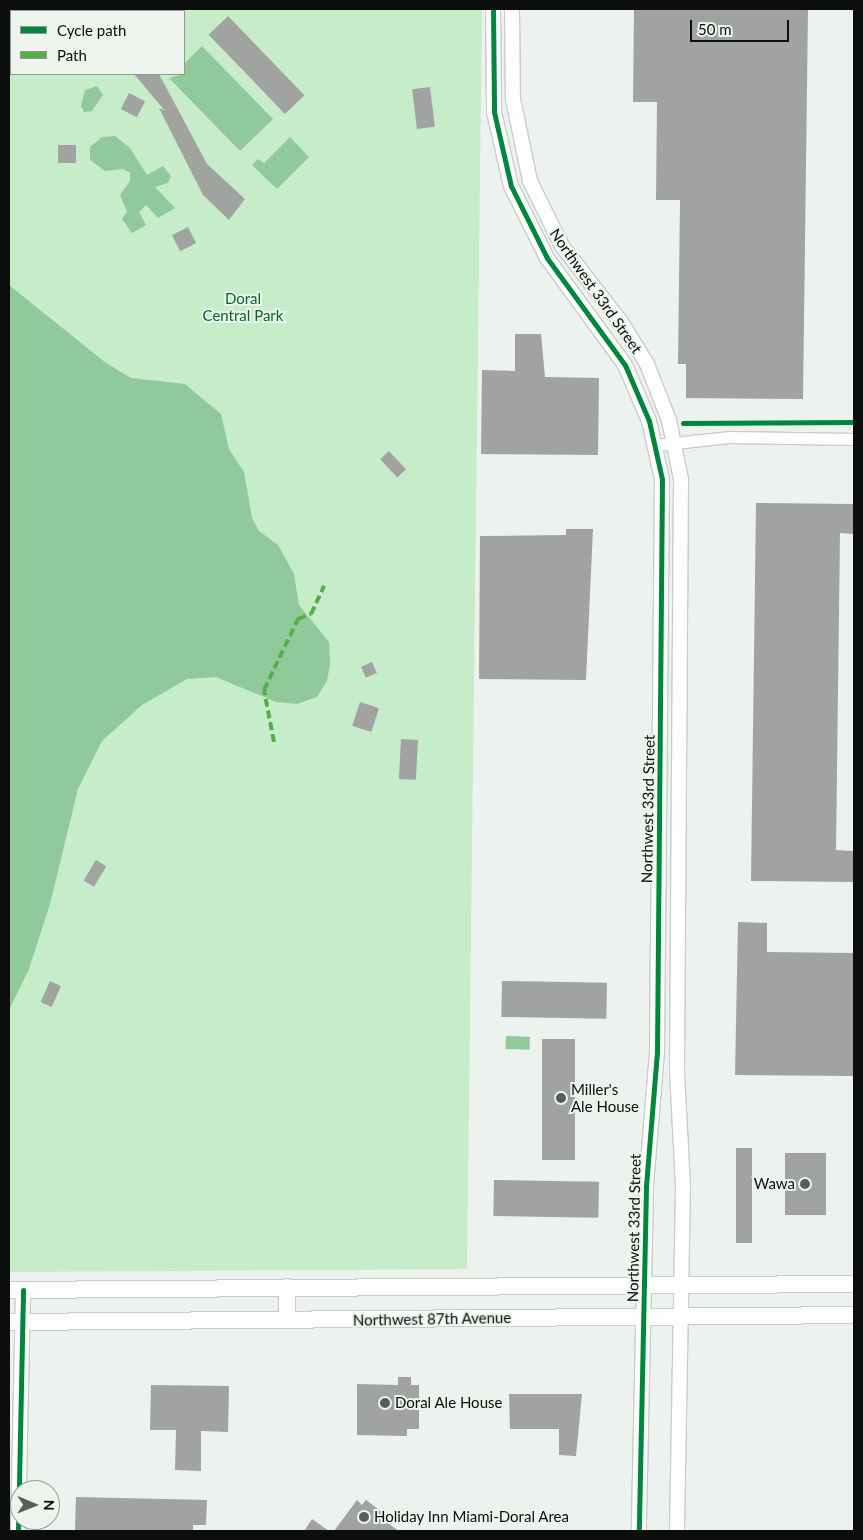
<!DOCTYPE html>
<style>
body{margin:0}
#map{position:relative;width:863px;height:1540px;overflow:hidden;background:#eef2ee;font-family:Lato,sans-serif}
div>[style]{position:absolute}
[style*='--x']{left:calc(var(--x)*1px);top:calc(var(--y)*1px);width:calc(var(--w)*1px);rotate:calc(var(--a)*1deg)}
.green>*{inset:0;background:#c6ecca}
.water>*{inset:0;background:#90ca9a;transform-origin:0 0}
.building>*{inset:0;background:#a0a3a0;transform-origin:0 0}
.roads{filter:drop-shadow(1px 0 #c9cdc9) drop-shadow(-1px 0 #c9cdc9) drop-shadow(0 1px #c9cdc9) drop-shadow(0 -1px #c9cdc9)}
.minor>*{height:11px;margin:-5.5px;padding:0 5.5px;transform-origin:5.5px;border-radius:5.5px;background:#fcfdfc}
.tertiary>*{height:14px;margin:-7px;padding:0 7px;transform-origin:7px;border-radius:7px;background:#fcfdfc}
.secondary>*{height:16px;margin:-8px;padding:0 8px;transform-origin:8px;border-radius:8px;background:#fcfdfc}
.quiet>*{height:4px;margin-top:-2px;transform-origin:0;background:repeating-linear-gradient(90deg,#54b044 0 8px,transparent 0 12px)}
.cycleway>*{height:5px;margin:-2.5px;padding:0 2.5px;transform-origin:2.5px;border-radius:2.5px;background:#00873e}
.dots>*{width:14px;height:14px;translate:-50% -50%;box-sizing:border-box;border:2px solid #ecf4ed;border-radius:50%}
span{translate:-50% -50%;white-space:nowrap;text-align:center;line-height:1.15;-webkit-text-stroke:4px #ecf4ed;paint-order:stroke}
.street-label{font-size:15px;color:#0b0e0c}
.park-label{font-size:15px;color:#066527}
.poi-label{font-size:15px;color:#0b0e0c}
.left{translate:0 -50%;text-align:left}
.right{translate:-100% -50%;text-align:right}
.frame{position:absolute;inset:0;border:10px solid #0b0e0c;pointer-events:none}
.legend{position:absolute;left:10px;top:10px;width:175px;height:65px;box-sizing:border-box;background:#ecf4ed;border:1px solid #929893;margin:0;padding:6px 9px;list-style:none;font-size:15px;color:#0b0e0c}
.legend li{display:flex;align-items:center;gap:10px;height:25px}
.legend b{width:25px;border:1px solid #929893}
.north{position:absolute;left:10px;top:1480px;width:50px;height:50px;box-sizing:border-box;background:#ecf4ed;border:1px solid #929893;border-radius:50%;rotate:91deg;font-size:14px;font-weight:700;line-height:20px;text-align:center;color:#0b0e0c}
.north::after{content:'';display:block;margin:auto;width:18px;height:22px;background:#5a5e5b;clip-path:polygon(50% 0,100% 100%,50% 72%,0 100%)}
.scale{position:absolute;left:690px;top:20px;width:99px;height:22px;box-sizing:border-box;border:2px solid #0b0e0c;border-top:0;padding-left:6px;font-size:15px;line-height:18px;white-space:nowrap;color:#0b0e0c;-webkit-text-stroke:4px #ecf4ed;paint-order:stroke}
</style>
<div id="map">
<div class="green">
<div style="clip-path:polygon(evenodd,9px 9px,482px 9px,467px 1269px,9px 1272px,9px 9px,11px 11px,184px 11px,184px 74px,11px 74px,11px 11px)"></div>
</div>
<div class="water">
<div style="clip-path:polygon(202px 46px,273px 119px,240px 151px,169px 78px,184px 74px,184px 64px)"></div>
<div style="clip-path:polygon(97px 86px,103px 95px,92px 111px,84px 112px,81px 106px,85px 90px)"></div>
<div style="clip-path:polygon(115px 136px,130px 148px,147px 175px,163px 166px,171px 176px,168px 183px,155px 187px,175px 208px,158px 218px,146px 205px,139px 212px,146px 225px,132px 233px,122px 219px,127px 212px,120px 195px,130px 181px,130px 173px,123px 169px,105px 171px,90px 160px,90px 147px,102px 137px)"></div>
<div style="clip-path:polygon(290px 137px,309px 157px,277px 189px,252px 165px,258px 159px,264px 163px)"></div>
<div style="clip-path:polygon(9px 285px,106px 363px,131px 378px,185px 384px,221px 414px,229px 449px,244px 472px,252px 518px,259px 531px,278px 545px,294px 574px,299px 605px,329px 642px,330px 664px,327px 681px,317px 697px,297px 704px,276px 702px,216px 677px,187px 679px,142px 705px,102px 741px,78px 789px,50px 904px,29px 969px,9px 1010px)"></div>
<div style="left:506px;top:1036px;width:24px;height:13px;rotate:2deg"></div>
</div>
<div class="building">
<div style="clip-path:polygon(634px 9px,808px 9px,803px 399px,686px 398px,686px 364px,678px 364px,680px 200px,656px 200px,657px 102px,633px 102px)"></div>
<div style="left:228px;top:16px;width:110px;height:27px;rotate:46deg"></div>
<div style="clip-path:polygon(134px 74px,159px 74px,207px 164px,245px 199px,229px 220px,203px 195px,159px 108px,165px 111px)"></div>
<div style="left:430px;top:87px;width:40px;height:18px;rotate:83deg"></div>
<div style="left:129px;top:93px;width:18px;height:18px;rotate:27deg"></div>
<div style="left:76px;top:145px;width:18px;height:18px;rotate:90deg"></div>
<div style="left:188px;top:227px;width:18px;height:18px;rotate:63deg"></div>
<div style="clip-path:polygon(515px 334px,541px 334px,545px 377px,599px 378px,598px 455px,481px 454px,482px 370px,515px 371px)"></div>
<div style="left:389px;top:451px;width:25px;height:12px;rotate:47deg"></div>
<div style="clip-path:polygon(756px 503px,854px 504px,854px 534px,840px 533px,836px 850px,854px 851px,854px 882px,751px 881px)"></div>
<div style="clip-path:polygon(566px 529px,593px 529px,586px 680px,479px 679px,480px 536px,566px 535px)"></div>
<div style="left:372px;top:662px;width:12px;height:12px;rotate:66deg"></div>
<div style="left:360px;top:702px;width:20px;height:25px;rotate:18deg"></div>
<div style="left:401px;top:739px;width:17px;height:40px;rotate:3deg"></div>
<div style="left:96px;top:860px;width:12px;height:24px;rotate:31deg"></div>
<div style="clip-path:polygon(738px 922px,767px 923px,767px 952px,854px 953px,854px 1076px,735px 1075px)"></div>
<div style="left:50px;top:981px;width:12px;height:23px;rotate:24deg"></div>
<div style="left:502px;top:981px;width:105px;height:36px;rotate:1deg"></div>
<div style="left:542px;top:1039px;width:33px;height:121px"></div>
<div style="left:736px;top:1148px;width:16px;height:95px"></div>
<div style="left:785px;top:1153px;width:41px;height:62px"></div>
<div style="left:494px;top:1180px;width:105px;height:36px;rotate:1deg"></div>
<div style="clip-path:polygon(398px 1377px,411px 1377px,411px 1385px,419px 1385px,419px 1429px,407px 1429px,407px 1436px,357px 1435px,357px 1384px,398px 1385px)"></div>
<div style="clip-path:polygon(151px 1385px,229px 1386px,228px 1432px,201px 1431px,201px 1471px,175px 1470px,176px 1430px,150px 1430px)"></div>
<div style="clip-path:polygon(509px 1394px,582px 1394px,576px 1456px,559px 1455px,559px 1429px,510px 1429px)"></div>
<div style="clip-path:polygon(76px 1497px,207px 1500px,206px 1525px,193px 1525px,193px 1531px,75px 1531px)"></div>
<div style="clip-path:polygon(357px 1500px,362px 1505px,366px 1500px,386px 1515px,382px 1519px,399px 1531px,334px 1531px)"></div>
<div style="clip-path:polygon(312px 1519px,329px 1531px,304px 1531px)"></div>
</div>
<div class="roads">
<div class="minor">
<div style="--x:656;--y:445;--w:74;--a:-6.2"></div>
<div style="--x:730;--y:437;--w:124;--a:0.9"></div>
</div>
<div class="tertiary">
<div style="--x:493;--y:9;--w:103;--a:89.4"></div>
<div style="--x:494;--y:112;--w:76;--a:77.1"></div>
<div style="--x:511;--y:186;--w:80;--a:63.4"></div>
<div style="--x:547;--y:258;--w:132;--a:53.9"></div>
<div style="--x:625;--y:365;--w:61;--a:66.8"></div>
<div style="--x:649;--y:421;--w:59;--a:77.4"></div>
<div style="--x:662;--y:479;--w:573;--a:90.5"></div>
<div style="--x:657;--y:1052;--w:135;--a:94.7"></div>
<div style="--x:646;--y:1187;--w:344;--a:91.2"></div>
<div style="--x:512;--y:9;--w:90;--a:89.4"></div>
<div style="--x:513;--y:99;--w:84;--a:78.3"></div>
<div style="--x:530;--y:181;--w:72;--a:63.8"></div>
<div style="--x:562;--y:246;--w:96;--a:52.2"></div>
<div style="--x:621;--y:322;--w:49;--a:58.2"></div>
<div style="--x:647;--y:364;--w:60;--a:68.6"></div>
<div style="--x:669;--y:420;--w:60;--a:78.5"></div>
<div style="--x:681;--y:479;--w:593;--a:90.39"></div>
<div style="--x:677;--y:1072;--w:114;--a:87"></div>
<div style="--x:683;--y:1186;--w:345;--a:91"></div>
<div style="--x:18;--y:1531;--w:241;--a:-88.8"></div>
</div>
<div class="secondary">
<div style="--x:9;--y:1290;--w:845;--a:-0.41"></div>
<div style="--x:287;--y:1320;--w:33;--a:-90"></div>
<div style="--x:9;--y:1322;--w:845;--a:-0.47"></div>
</div>
</div>
<div class="quiet">
<div style="--x:274;--y:742;--w:53;--a:-100.9"></div>
<div style="--x:264;--y:690;--w:79;--a:-64.4"></div>
<div style="--x:298;--y:619;--w:14;--a:-21"></div>
<div style="--x:311;--y:614;--w:31;--a:-65"></div>
</div>
<div class="cycleway">
<div style="--x:493;--y:9;--w:103;--a:89.4"></div>
<div style="--x:494;--y:112;--w:76;--a:77.1"></div>
<div style="--x:511;--y:186;--w:80;--a:63.4"></div>
<div style="--x:547;--y:258;--w:132;--a:53.9"></div>
<div style="--x:625;--y:365;--w:61;--a:66.8"></div>
<div style="--x:649;--y:421;--w:59;--a:77.4"></div>
<div style="--x:662;--y:479;--w:573;--a:90.5"></div>
<div style="--x:657;--y:1052;--w:135;--a:94.7"></div>
<div style="--x:646;--y:1187;--w:344;--a:91.2"></div>
<div style="--x:683;--y:423;--w:171;--a:-0.3"></div>
<div style="--x:18;--y:1531;--w:241;--a:-88.8"></div>
</div>
<div class="dots">
<div style="left:561px;top:1098px;background:#5a5e5b"></div>
<div style="left:805px;top:1184px;background:#5a5e5b"></div>
<div style="left:385px;top:1403px;background:#5a5e5b"></div>
<div style="left:364px;top:1517px;background:#5a5e5b"></div>
</div>
<div class="street-label">
<span style="left:596px;top:291px;rotate:55deg">Northwest 33rd Street</span>
<span style="left:648px;top:809px;rotate:-89deg">Northwest 33rd Street</span>
<span style="left:634px;top:1228px;rotate:-89deg">Northwest 33rd Street</span>
<span style="left:432px;top:1319px;rotate:-1deg">Northwest 87th Avenue</span>
</div>
<div class="park-label">
<span style="left:243px;top:307px">Doral<br>Central Park</span>
</div>
<div class="poi-label">
<span class="left" style="left:571px;top:1098px">Miller's<br>Ale House</span>
<span class="right" style="left:795px;top:1184px">Wawa</span>
<span class="left" style="left:395px;top:1403px">Doral Ale House</span>
<span class="left" style="left:374px;top:1517px">Holiday Inn Miami-Doral Area</span>
</div>
<div class="frame"></div>
<ul class="legend">
<li><b style="height:6px;background:#00873e"></b>Cycle path</li>
<li><b style="height:6px;background:#54b044"></b>Path</li>
</ul>
<div class="north">N</div>
<div class="scale">50 m</div>
</div>
